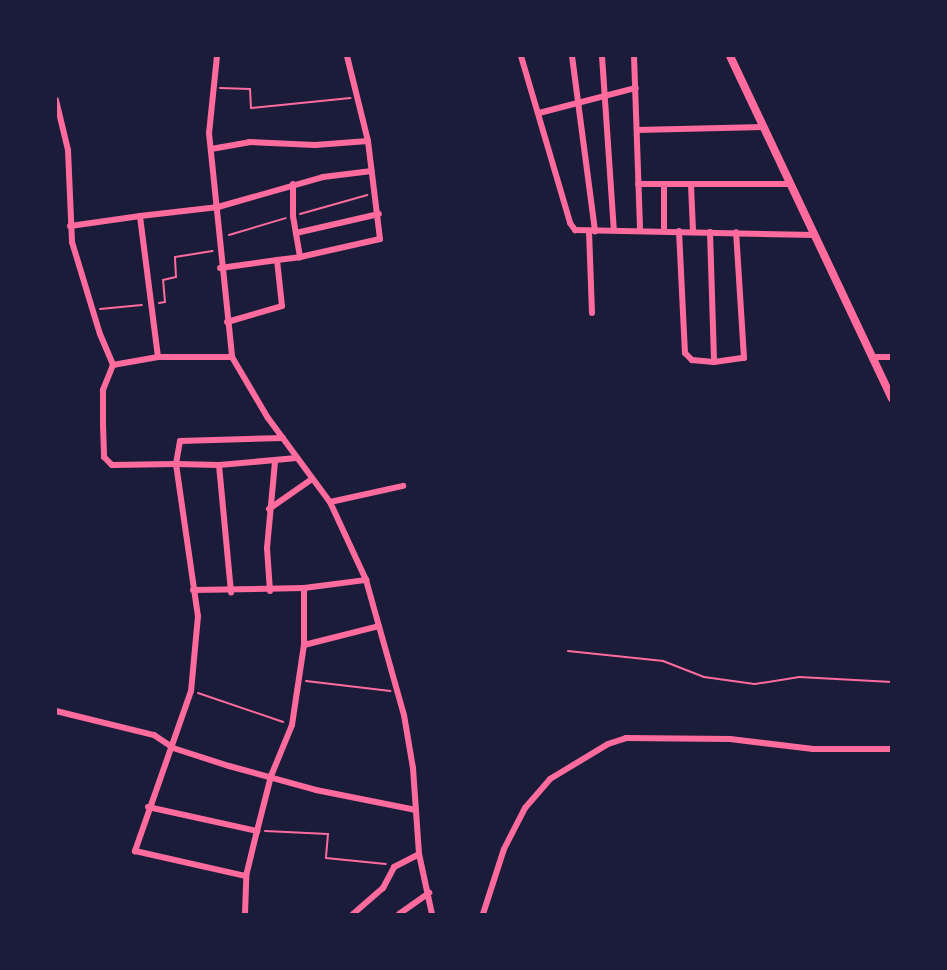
<!DOCTYPE html>
<style>
body{margin:0}
#map{position:relative;width:947px;height:970px;overflow:hidden;background:#1b1b3a;font-family:Poppins,sans-serif}
div>[style]{position:absolute}
[style*='--x']{left:calc(var(--x)*1px);top:calc(var(--y)*1px);width:calc(var(--w)*1px);rotate:calc(var(--a)*1deg)}
.path>*{height:2px;margin:-1px;padding:0 1px;transform-origin:1px;border-radius:1px;background:#ff6b9d}
.minor>*{height:6px;margin:-3px;padding:0 3px;transform-origin:3px;border-radius:3px;background:#ff6b9d}
.secondary>*{height:8px;margin:-4px;padding:0 4px;transform-origin:4px;border-radius:4px;background:#ff6b9d}
span{translate:-50% -50%;white-space:nowrap;text-align:center;line-height:1.15;-webkit-text-stroke:5px #1b1b3a;paint-order:stroke}
.frame{position:absolute;inset:0;border:57px solid #1b1b3a;pointer-events:none}
</style>
<div id="map">
<div class="path">
<div style="--x:220;--y:88;--w:30;--a:2"></div>
<div style="--x:250;--y:89;--w:19;--a:87"></div>
<div style="--x:251;--y:108;--w:100;--a:-5.8"></div>
<div style="--x:300;--y:214;--w:70;--a:-15.8"></div>
<div style="--x:229;--y:235;--w:59;--a:-16.6"></div>
<div style="--x:159;--y:303;--w:6;--a:-9"></div>
<div style="--x:165;--y:302;--w:22;--a:-95"></div>
<div style="--x:163;--y:280;--w:13;--a:-13"></div>
<div style="--x:176;--y:277;--w:20;--a:-93"></div>
<div style="--x:175;--y:257;--w:38;--a:-9"></div>
<div style="--x:100;--y:309;--w:42;--a:-5.4"></div>
<div style="--x:568;--y:651;--w:96;--a:6"></div>
<div style="--x:663;--y:661;--w:44;--a:21.3"></div>
<div style="--x:704;--y:677;--w:51;--a:7.8"></div>
<div style="--x:755;--y:684;--w:45;--a:-9"></div>
<div style="--x:799;--y:677;--w:93;--a:3.1"></div>
<div style="--x:306;--y:681;--w:85;--a:6.8"></div>
<div style="--x:198;--y:693;--w:90;--a:18.8"></div>
<div style="--x:265;--y:831;--w:63;--a:2.7"></div>
<div style="--x:328;--y:834;--w:24;--a:95"></div>
<div style="--x:326;--y:858;--w:60;--a:5.7"></div>
</div>
<div class="minor">
<div style="--x:217;--y:56;--w:77;--a:95.9"></div>
<div style="--x:209;--y:133;--w:225;--a:84.1"></div>
<div style="--x:232;--y:357;--w:71;--a:59.5"></div>
<div style="--x:268;--y:418;--w:104;--a:53.6"></div>
<div style="--x:330;--y:502;--w:86;--a:65.2"></div>
<div style="--x:366;--y:580;--w:140;--a:74.3"></div>
<div style="--x:404;--y:715;--w:54;--a:80.4"></div>
<div style="--x:413;--y:768;--w:86;--a:86"></div>
<div style="--x:419;--y:854;--w:61;--a:77.8"></div>
<div style="--x:521;--y:56;--w:174;--a:73.6"></div>
<div style="--x:570;--y:223;--w:9;--a:54"></div>
<div style="--x:575;--y:230;--w:240;--a:1.2"></div>
<div style="--x:572;--y:56;--w:177;--a:82.5"></div>
<div style="--x:602;--y:56;--w:174;--a:86.1"></div>
<div style="--x:634;--y:56;--w:175;--a:88"></div>
<div style="--x:56;--y:100;--w:51;--a:76.5"></div>
<div style="--x:68;--y:150;--w:92;--a:87.5"></div>
<div style="--x:72;--y:242;--w:96;--a:73.1"></div>
<div style="--x:100;--y:334;--w:34;--a:67"></div>
<div style="--x:539;--y:113;--w:100;--a:-14.5"></div>
<div style="--x:637;--y:130;--w:126;--a:-1.4"></div>
<div style="--x:211;--y:149;--w:39;--a:-10"></div>
<div style="--x:249;--y:142;--w:66;--a:2.6"></div>
<div style="--x:315;--y:145;--w:53;--a:-4.3"></div>
<div style="--x:293;--y:184;--w:32;--a:90"></div>
<div style="--x:293;--y:216;--w:42;--a:80.3"></div>
<div style="--x:300;--y:257;--w:82;--a:-12.7"></div>
<div style="--x:380;--y:239;--w:99;--a:-97"></div>
<div style="--x:368;--y:141;--w:88;--a:-103.9"></div>
<div style="--x:638;--y:184;--w:151;--a:0"></div>
<div style="--x:691;--y:185;--w:46;--a:87.5"></div>
<div style="--x:70;--y:226;--w:71;--a:-8.1"></div>
<div style="--x:589;--y:231;--w:82;--a:87.9"></div>
<div style="--x:664;--y:231;--w:46;--a:-90"></div>
<div style="--x:679;--y:231;--w:122;--a:87.2"></div>
<div style="--x:685;--y:353;--w:10;--a:45"></div>
<div style="--x:692;--y:360;--w:22;--a:5"></div>
<div style="--x:714;--y:362;--w:30;--a:-8"></div>
<div style="--x:744;--y:358;--w:126;--a:-93.6"></div>
<div style="--x:710;--y:232;--w:130;--a:88.2"></div>
<div style="--x:296;--y:233;--w:85;--a:-12.9"></div>
<div style="--x:220;--y:268;--w:58;--a:-8"></div>
<div style="--x:227;--y:322;--w:57;--a:-16.2"></div>
<div style="--x:282;--y:306;--w:46;--a:-96.2"></div>
<div style="--x:277;--y:260;--w:23;--a:-7"></div>
<div style="--x:158;--y:357;--w:142;--a:-97.3"></div>
<div style="--x:140;--y:216;--w:79;--a:-6.6"></div>
<div style="--x:218;--y:207;--w:109;--a:-15.9"></div>
<div style="--x:323;--y:177;--w:49;--a:-7"></div>
<div style="--x:232;--y:357;--w:74;--a:180"></div>
<div style="--x:158;--y:357;--w:46;--a:169.9"></div>
<div style="--x:113;--y:365;--w:27;--a:112"></div>
<div style="--x:103;--y:390;--w:35;--a:90"></div>
<div style="--x:103;--y:425;--w:32;--a:88"></div>
<div style="--x:104;--y:457;--w:11;--a:45"></div>
<div style="--x:112;--y:465;--w:64;--a:-0.9"></div>
<div style="--x:176;--y:464;--w:154;--a:81.8"></div>
<div style="--x:198;--y:616;--w:75;--a:95.3"></div>
<div style="--x:191;--y:691;--w:170;--a:109.3"></div>
<div style="--x:135;--y:851;--w:114;--a:12.7"></div>
<div style="--x:872;--y:357;--w:20;--a:0"></div>
<div style="--x:283;--y:438;--w:103;--a:178.3"></div>
<div style="--x:180;--y:441;--w:23;--a:100"></div>
<div style="--x:176;--y:464;--w:43;--a:1.3"></div>
<div style="--x:219;--y:465;--w:78;--a:-5.1"></div>
<div style="--x:219;--y:465;--w:128;--a:84.6"></div>
<div style="--x:330;--y:502;--w:75;--a:-12.4"></div>
<div style="--x:269;--y:509;--w:52;--a:-34.9"></div>
<div style="--x:193;--y:590;--w:111;--a:-1"></div>
<div style="--x:270;--y:591;--w:43;--a:-94"></div>
<div style="--x:267;--y:548;--w:86;--a:-84.7"></div>
<div style="--x:304;--y:645;--w:77;--a:-14.2"></div>
<div style="--x:56;--y:711;--w:101;--a:13.8"></div>
<div style="--x:154;--y:735;--w:23;--a:34"></div>
<div style="--x:173;--y:748;--w:59;--a:17.8"></div>
<div style="--x:229;--y:766;--w:90;--a:15.4"></div>
<div style="--x:316;--y:790;--w:102;--a:11.3"></div>
<div style="--x:148;--y:807;--w:112;--a:12.4"></div>
<div style="--x:245;--y:914;--w:38;--a:-88"></div>
<div style="--x:246;--y:876;--w:46;--a:-76.3"></div>
<div style="--x:257;--y:831;--w:57;--a:-75.7"></div>
<div style="--x:271;--y:776;--w:55;--a:-67.6"></div>
<div style="--x:292;--y:725;--w:81;--a:-81.5"></div>
<div style="--x:304;--y:645;--w:57;--a:-90"></div>
<div style="--x:304;--y:588;--w:63;--a:-7.4"></div>
<div style="--x:353;--y:914;--w:40;--a:-41"></div>
<div style="--x:383;--y:888;--w:24;--a:-62"></div>
<div style="--x:394;--y:867;--w:28;--a:-27"></div>
<div style="--x:399;--y:914;--w:37;--a:-35"></div>
<div style="--x:483;--y:914;--w:68;--a:-72.1"></div>
<div style="--x:504;--y:849;--w:46;--a:-62.9"></div>
<div style="--x:525;--y:808;--w:38;--a:-49"></div>
<div style="--x:550;--y:779;--w:68;--a:-31.1"></div>
<div style="--x:608;--y:744;--w:19;--a:-18"></div>
<div style="--x:626;--y:738;--w:104;--a:0.6"></div>
<div style="--x:730;--y:739;--w:84;--a:6.9"></div>
<div style="--x:813;--y:749;--w:79;--a:0"></div>
</div>
<div class="secondary">
<div style="--x:730;--y:56;--w:379;--a:64.7"></div>
</div>
<div class="frame"></div>
</div>
